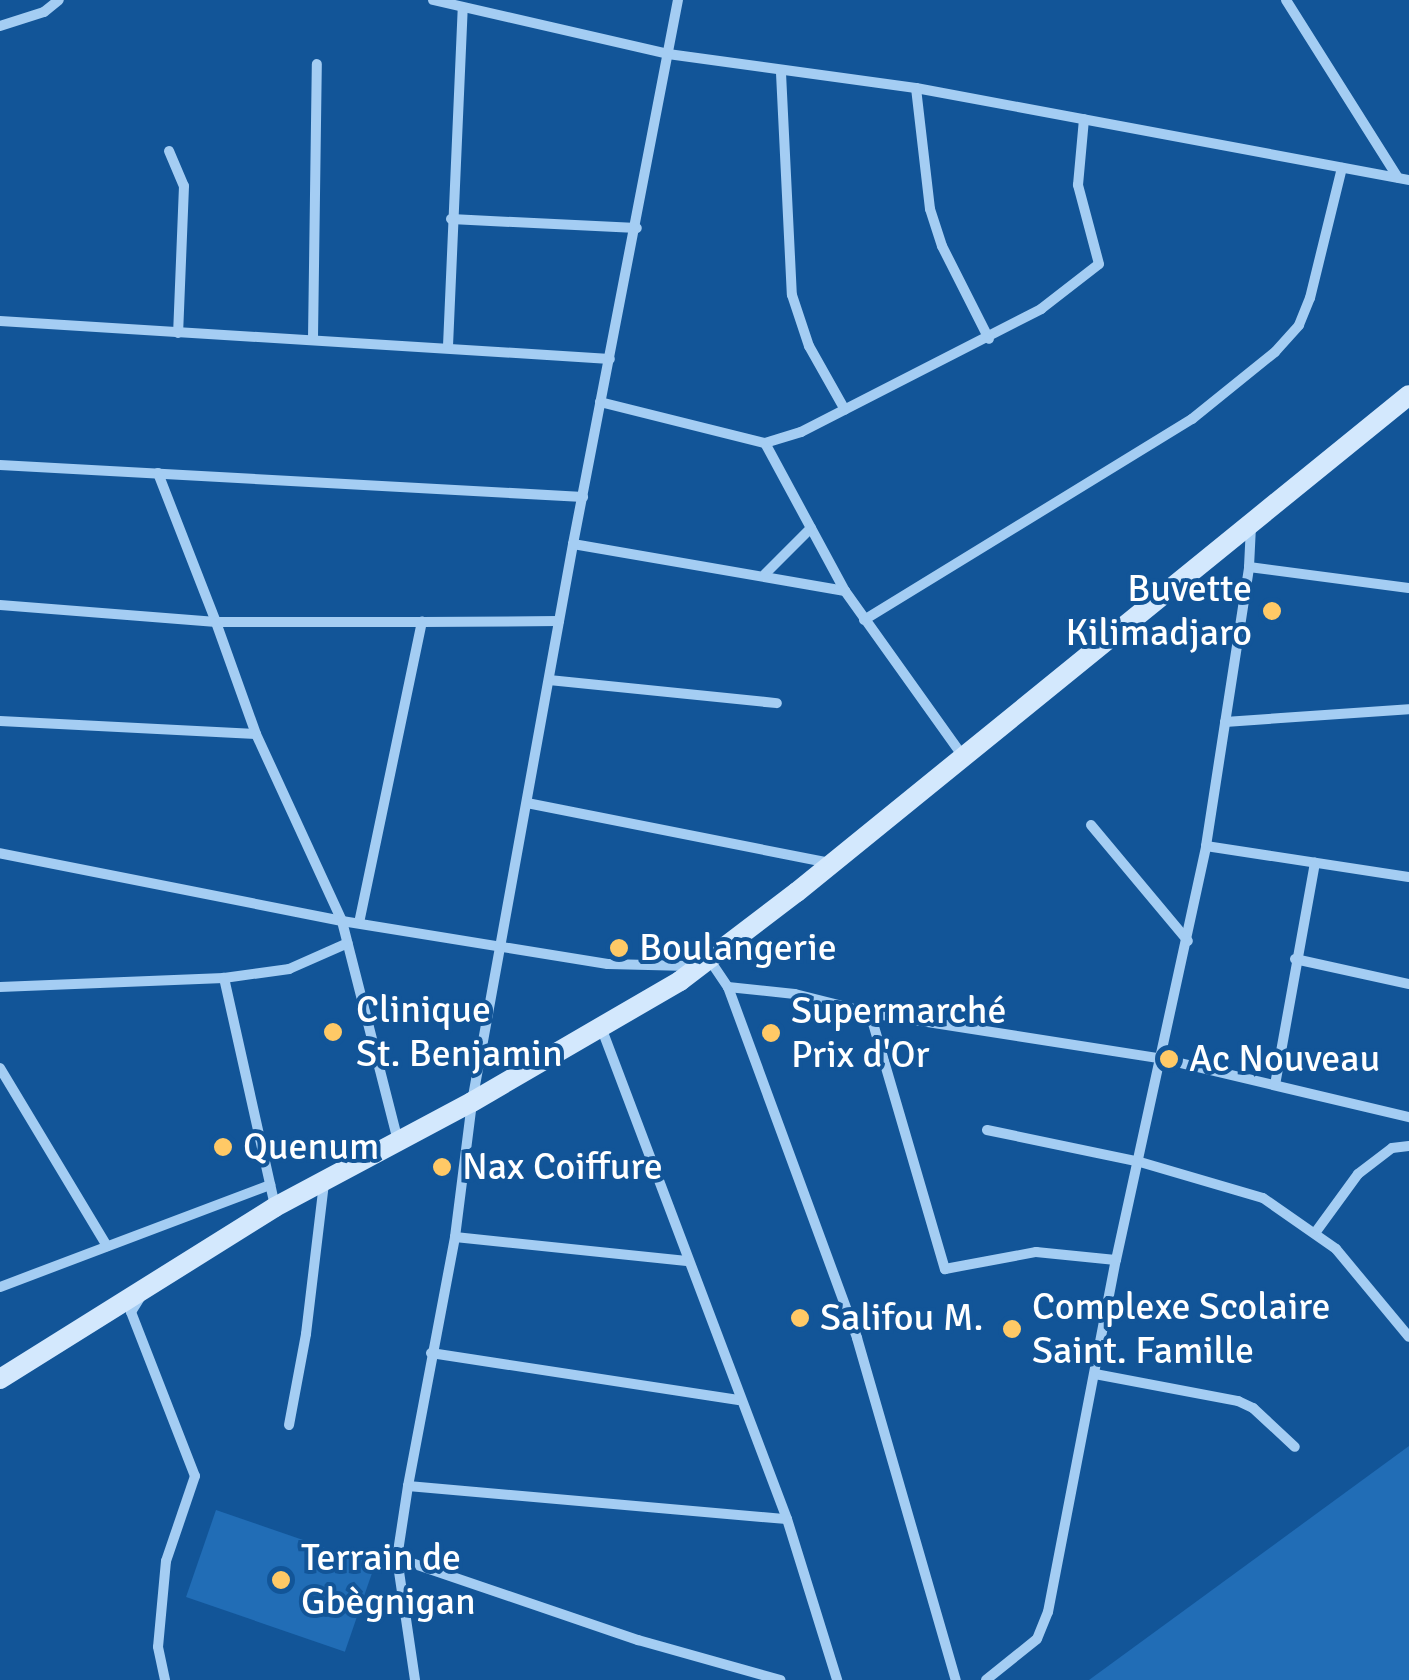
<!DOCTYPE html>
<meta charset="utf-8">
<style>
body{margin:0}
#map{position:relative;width:1409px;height:1680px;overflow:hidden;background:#125598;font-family:Signika,sans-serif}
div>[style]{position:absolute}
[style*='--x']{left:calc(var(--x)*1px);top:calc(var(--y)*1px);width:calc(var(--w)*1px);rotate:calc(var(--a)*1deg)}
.green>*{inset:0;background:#216db6;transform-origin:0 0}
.minor>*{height:10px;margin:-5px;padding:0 5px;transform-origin:5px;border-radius:5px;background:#a4cdf3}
.secondary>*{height:20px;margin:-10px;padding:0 10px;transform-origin:10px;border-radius:10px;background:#d3e8fd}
.dots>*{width:28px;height:28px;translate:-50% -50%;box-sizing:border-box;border:5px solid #125598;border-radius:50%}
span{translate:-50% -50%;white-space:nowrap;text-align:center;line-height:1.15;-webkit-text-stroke:8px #125598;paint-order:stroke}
.poi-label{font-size:38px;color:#fff}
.right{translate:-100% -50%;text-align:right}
.left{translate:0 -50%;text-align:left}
</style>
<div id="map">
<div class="green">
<div style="clip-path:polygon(1409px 1446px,1409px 1680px,1089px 1680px)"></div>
<div style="left:216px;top:1510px;width:168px;height:92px;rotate:19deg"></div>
</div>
<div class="minor">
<div style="--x:433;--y:0;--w:241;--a:12.9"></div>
<div style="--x:668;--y:54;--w:250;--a:7.8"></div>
<div style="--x:916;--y:88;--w:502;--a:10.57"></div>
<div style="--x:1286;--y:0;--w:210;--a:57.8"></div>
<div style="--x:0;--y:26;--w:46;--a:-17.7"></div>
<div style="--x:44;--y:12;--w:19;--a:-39"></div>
<div style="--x:781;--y:73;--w:222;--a:87.2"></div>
<div style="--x:792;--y:295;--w:54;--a:71.6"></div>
<div style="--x:809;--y:346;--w:73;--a:60.6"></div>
<div style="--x:916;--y:88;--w:122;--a:83.4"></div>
<div style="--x:930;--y:209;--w:39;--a:72"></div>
<div style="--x:942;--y:246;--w:104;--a:63.2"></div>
<div style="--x:169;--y:151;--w:38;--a:67"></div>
<div style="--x:184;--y:186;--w:147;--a:92.3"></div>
<div style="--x:451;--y:219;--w:186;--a:2.8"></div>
<div style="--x:0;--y:321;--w:611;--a:3.56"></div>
<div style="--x:313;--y:338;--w:274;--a:-89.2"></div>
<div style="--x:448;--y:346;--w:338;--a:-87.5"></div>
<div style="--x:600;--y:402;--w:170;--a:14"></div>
<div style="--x:765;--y:443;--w:38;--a:-17"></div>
<div style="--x:801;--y:432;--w:270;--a:-27.1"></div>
<div style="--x:1041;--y:309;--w:73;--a:-37.8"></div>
<div style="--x:1099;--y:264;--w:82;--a:-104.9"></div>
<div style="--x:1078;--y:185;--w:66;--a:-84.8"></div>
<div style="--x:765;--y:443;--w:168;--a:61.6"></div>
<div style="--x:845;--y:591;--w:201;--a:54.5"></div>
<div style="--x:0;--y:465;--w:584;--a:3.14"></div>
<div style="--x:573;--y:544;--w:276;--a:9.8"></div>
<div style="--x:1249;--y:567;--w:161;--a:7.5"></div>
<div style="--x:765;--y:574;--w:65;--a:-45"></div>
<div style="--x:0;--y:605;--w:217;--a:4.5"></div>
<div style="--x:216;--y:622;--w:160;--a:-111.3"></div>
<div style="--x:864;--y:620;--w:385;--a:-31.5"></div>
<div style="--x:1192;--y:419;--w:107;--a:-38.9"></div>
<div style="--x:1275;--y:352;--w:36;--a:-48"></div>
<div style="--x:1299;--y:325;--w:29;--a:-68"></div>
<div style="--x:1310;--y:298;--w:134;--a:-76.2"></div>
<div style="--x:549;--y:680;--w:229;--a:5.8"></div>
<div style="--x:0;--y:721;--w:256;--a:2.9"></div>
<div style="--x:256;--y:734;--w:206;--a:65.3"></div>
<div style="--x:342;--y:921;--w:349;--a:-168.8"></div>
<div style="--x:1225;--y:722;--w:184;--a:-4"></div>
<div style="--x:256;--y:734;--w:119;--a:-109.7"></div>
<div style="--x:216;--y:622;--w:206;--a:0"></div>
<div style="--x:527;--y:803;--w:309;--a:11.2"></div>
<div style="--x:1091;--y:825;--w:151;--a:50.1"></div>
<div style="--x:1206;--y:846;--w:205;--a:8.7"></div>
<div style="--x:359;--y:923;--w:308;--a:-78.2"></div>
<div style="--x:422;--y:622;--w:137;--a:-0.4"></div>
<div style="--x:709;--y:959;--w:34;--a:56"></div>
<div style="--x:728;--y:987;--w:374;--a:69.8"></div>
<div style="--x:857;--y:1338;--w:356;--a:73.9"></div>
<div style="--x:1295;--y:959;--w:117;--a:12.4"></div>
<div style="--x:0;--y:987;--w:224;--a:-2.3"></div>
<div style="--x:728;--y:987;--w:67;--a:6"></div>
<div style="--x:795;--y:994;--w:77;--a:14.2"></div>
<div style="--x:870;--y:1013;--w:292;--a:8.9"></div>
<div style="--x:1159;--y:1058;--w:257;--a:13.3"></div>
<div style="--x:870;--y:1013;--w:267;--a:73.7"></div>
<div style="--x:945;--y:1269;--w:93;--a:-10.6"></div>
<div style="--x:1036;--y:1252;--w:80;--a:5.7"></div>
<div style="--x:601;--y:1027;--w:526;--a:69.29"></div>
<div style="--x:787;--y:1519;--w:169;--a:72.7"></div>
<div style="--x:0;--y:1068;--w:208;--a:59"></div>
<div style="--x:1275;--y:1085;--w:226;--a:-79.8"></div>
<div style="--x:987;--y:1130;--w:156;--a:11.8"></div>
<div style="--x:1140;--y:1162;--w:128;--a:16.3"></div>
<div style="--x:1263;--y:1198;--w:89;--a:34.9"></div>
<div style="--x:1336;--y:1249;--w:114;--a:50.3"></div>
<div style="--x:398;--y:1141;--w:227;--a:-104.3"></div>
<div style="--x:342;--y:921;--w:269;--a:9.2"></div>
<div style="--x:608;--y:964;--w:81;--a:1.4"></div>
<div style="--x:275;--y:1206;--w:234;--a:-102.6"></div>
<div style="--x:224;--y:978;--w:66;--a:-7.9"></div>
<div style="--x:289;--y:969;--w:64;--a:-23.8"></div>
<div style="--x:1315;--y:1233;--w:73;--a:-53.9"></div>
<div style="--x:1358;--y:1174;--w:43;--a:-37.4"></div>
<div style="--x:1392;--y:1148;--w:17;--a:-7"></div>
<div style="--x:455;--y:1237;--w:233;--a:5.9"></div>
<div style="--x:0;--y:1287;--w:289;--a:-20.7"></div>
<div style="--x:141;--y:1296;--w:19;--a:122"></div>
<div style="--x:131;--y:1312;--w:176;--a:68.7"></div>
<div style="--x:195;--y:1476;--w:90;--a:108.8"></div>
<div style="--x:166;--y:1561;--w:86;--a:95.3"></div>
<div style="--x:158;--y:1647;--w:34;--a:78"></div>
<div style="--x:431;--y:1353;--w:311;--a:8.7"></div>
<div style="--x:1095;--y:1374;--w:146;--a:10.7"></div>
<div style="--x:1238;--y:1401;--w:17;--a:25"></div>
<div style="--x:1253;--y:1408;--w:57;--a:42.9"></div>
<div style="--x:289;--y:1425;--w:93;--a:-79.4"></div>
<div style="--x:306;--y:1334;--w:153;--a:-83.2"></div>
<div style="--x:408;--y:1486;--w:380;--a:5"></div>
<div style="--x:397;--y:1558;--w:255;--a:18.8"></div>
<div style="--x:638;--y:1640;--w:148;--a:15.7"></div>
<div style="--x:415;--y:1680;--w:123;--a:-98.4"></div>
<div style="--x:397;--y:1558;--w:73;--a:-81.3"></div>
<div style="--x:408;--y:1486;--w:253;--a:-79.3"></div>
<div style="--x:455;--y:1237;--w:136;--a:-82.8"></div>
<div style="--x:472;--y:1102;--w:567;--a:-79.74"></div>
<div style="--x:573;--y:544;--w:554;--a:-79.08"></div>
<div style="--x:986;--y:1680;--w:65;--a:-38.8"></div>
<div style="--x:1037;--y:1639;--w:29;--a:-68"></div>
<div style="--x:1048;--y:1612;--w:359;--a:-79.1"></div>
<div style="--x:1116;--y:1260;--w:424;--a:-77.7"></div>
<div style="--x:1206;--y:846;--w:282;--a:-81.2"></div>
<div style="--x:1249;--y:567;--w:41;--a:-87.2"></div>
</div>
<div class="secondary">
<div style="--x:0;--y:1379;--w:324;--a:-32"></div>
<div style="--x:275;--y:1207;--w:223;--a:-28.1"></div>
<div style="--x:472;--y:1102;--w:241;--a:-30.2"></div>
<div style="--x:680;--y:981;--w:147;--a:-37.3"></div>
<div style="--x:797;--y:892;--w:788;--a:-39.08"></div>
</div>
<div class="dots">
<div style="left:1272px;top:611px;background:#ffc966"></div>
<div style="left:619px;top:948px;background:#ffc966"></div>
<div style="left:333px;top:1032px;background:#ffc966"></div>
<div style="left:771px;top:1033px;background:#ffc966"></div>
<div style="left:1169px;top:1059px;background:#ffc966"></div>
<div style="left:223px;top:1147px;background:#ffc966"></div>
<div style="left:442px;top:1167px;background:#ffc966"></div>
<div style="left:800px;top:1318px;background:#ffc966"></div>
<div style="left:1012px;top:1329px;background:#ffc966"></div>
<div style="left:281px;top:1580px;background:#ffc966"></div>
</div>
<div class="poi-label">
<span class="right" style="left:1252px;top:611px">Buvette<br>Kilimadjaro</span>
<span class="left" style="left:639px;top:948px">Boulangerie</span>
<span class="left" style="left:356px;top:1032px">Clinique<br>St. Benjamin</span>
<span class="left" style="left:791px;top:1033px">Supermarché<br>Prix d'Or</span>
<span class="left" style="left:1189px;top:1059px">Ac Nouveau</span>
<span class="left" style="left:243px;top:1147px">Quenum</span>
<span class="left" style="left:462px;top:1167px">Nax Coiffure</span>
<span class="left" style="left:1032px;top:1329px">Complexe Scolaire<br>Saint. Famille</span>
<span class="left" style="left:820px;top:1318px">Salifou M.</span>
<span class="left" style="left:301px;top:1580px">Terrain de<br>Gbègnigan</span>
</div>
</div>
